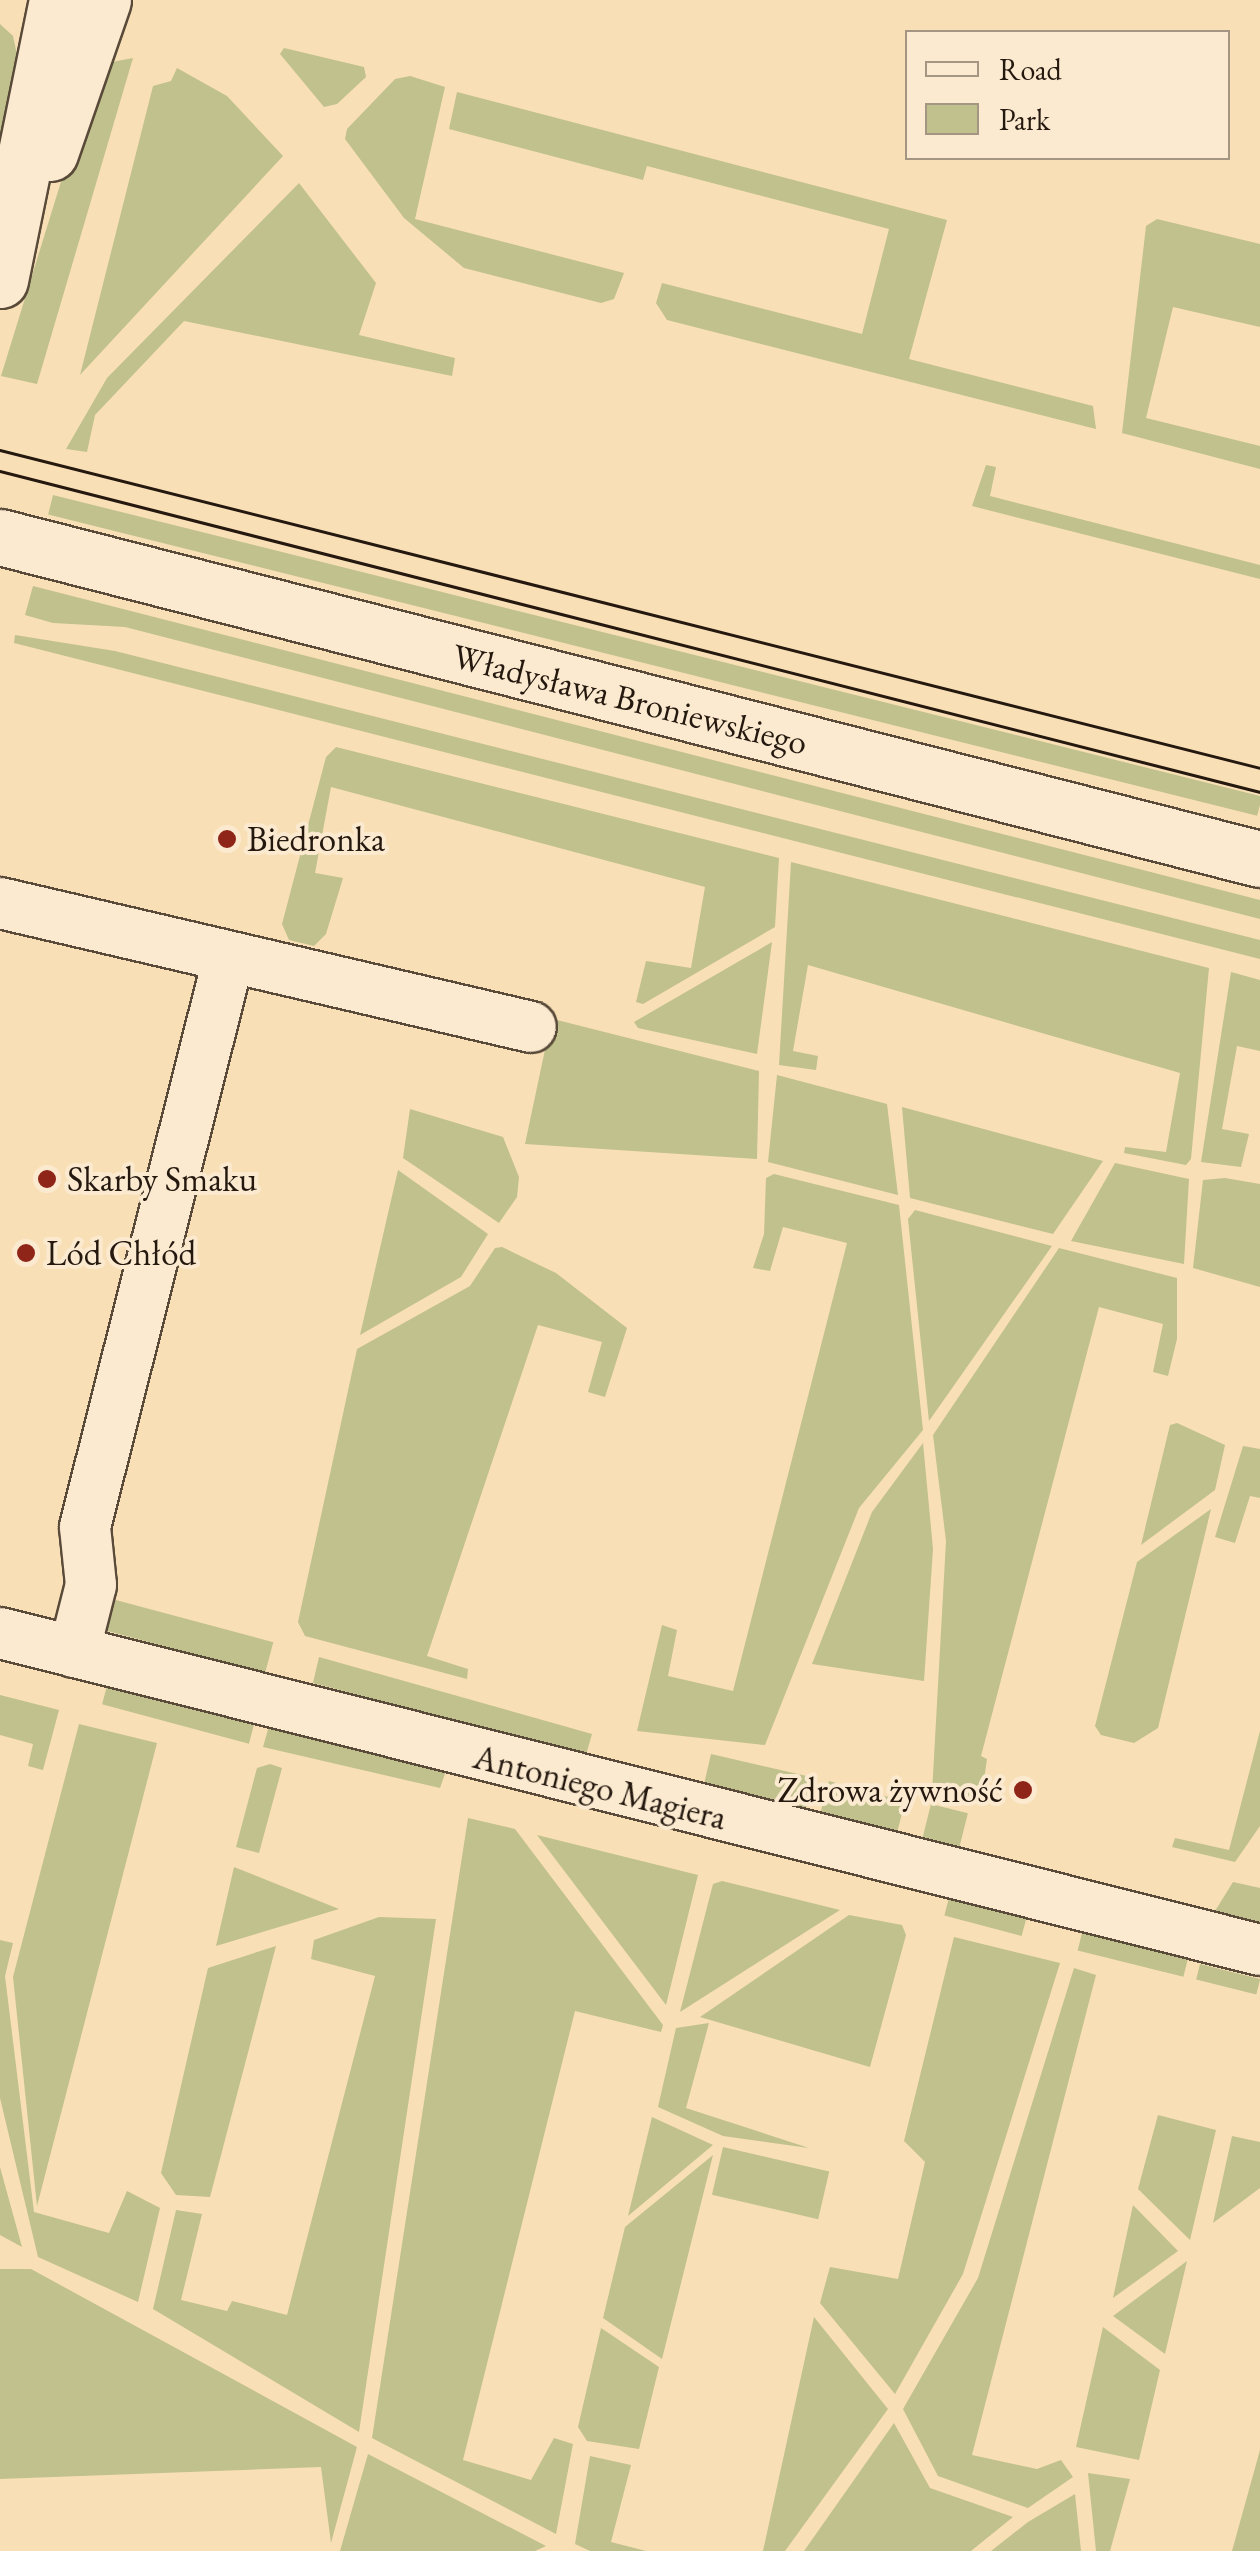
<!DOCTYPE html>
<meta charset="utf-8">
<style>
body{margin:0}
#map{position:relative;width:1260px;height:2551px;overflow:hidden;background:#f9dfb6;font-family:"EB Garamond",serif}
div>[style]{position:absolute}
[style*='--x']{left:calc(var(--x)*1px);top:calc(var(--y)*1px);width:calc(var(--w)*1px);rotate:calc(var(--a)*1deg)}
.green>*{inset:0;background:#c0c18c;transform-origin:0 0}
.roads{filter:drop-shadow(2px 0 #594a39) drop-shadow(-2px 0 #594a39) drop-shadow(0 2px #594a39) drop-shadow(0 -2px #594a39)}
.minor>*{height:50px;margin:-25px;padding:0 25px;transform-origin:25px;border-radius:25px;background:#fbead0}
.tertiary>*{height:55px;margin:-27.5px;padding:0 27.5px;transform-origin:27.5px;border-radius:27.5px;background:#fbead0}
.secondary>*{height:55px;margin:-27.5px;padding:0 27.5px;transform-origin:27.5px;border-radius:27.5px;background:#fbead0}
.tram>*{height:2.5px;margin:-1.25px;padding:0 1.25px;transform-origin:1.25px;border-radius:1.25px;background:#24180f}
.dots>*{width:28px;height:28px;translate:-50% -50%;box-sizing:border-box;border:5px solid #fbead0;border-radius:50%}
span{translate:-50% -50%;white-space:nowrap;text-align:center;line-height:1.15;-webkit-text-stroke:8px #fbead0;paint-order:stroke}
.street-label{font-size:35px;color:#24180f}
.poi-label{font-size:35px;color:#24180f}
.left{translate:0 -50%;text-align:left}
.right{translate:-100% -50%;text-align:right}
.legend{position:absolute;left:905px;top:30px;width:325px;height:130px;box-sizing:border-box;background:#fbead0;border:2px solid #a59683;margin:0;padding:12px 18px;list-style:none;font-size:30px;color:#24180f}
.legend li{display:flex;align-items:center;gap:20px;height:50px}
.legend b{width:50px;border:2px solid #a59683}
</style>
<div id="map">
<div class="green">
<div style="clip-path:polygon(0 24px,13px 36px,20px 69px,0 134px)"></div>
<div style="clip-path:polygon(284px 48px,364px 67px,366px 77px,337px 104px,324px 107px,280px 54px)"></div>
<div style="clip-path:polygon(133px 58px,37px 384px,1px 376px,93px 78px,112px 62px)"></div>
<div style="clip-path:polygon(177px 68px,227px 96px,283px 156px,80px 375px,153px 86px,171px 81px)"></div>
<div style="clip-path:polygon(410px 76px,445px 87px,415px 219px,624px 273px,614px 299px,601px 303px,464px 268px,404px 218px,345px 139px,347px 129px,395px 79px)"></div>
<div style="clip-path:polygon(457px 92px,947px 220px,909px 359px,1093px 406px,1096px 429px,667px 320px,656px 303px,662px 283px,862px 334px,889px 229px,647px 166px,643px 180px,449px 129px)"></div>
<div style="clip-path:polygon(299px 183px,376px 283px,359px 335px,455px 358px,452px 376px,184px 321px,95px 415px,87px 452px,66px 449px,107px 378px)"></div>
<div style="clip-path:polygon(1157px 219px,1260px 244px,1260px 327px,1173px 307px,1146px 418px,1260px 446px,1260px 469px,1122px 433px,1146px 226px)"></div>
<div style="clip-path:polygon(986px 465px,996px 467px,990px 496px,1260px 565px,1260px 579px,972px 506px)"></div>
<div style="left:53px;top:495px;width:1246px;height:20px;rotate:14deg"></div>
<div style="clip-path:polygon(33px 586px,1260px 900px,1260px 919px,125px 627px,53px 623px,25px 615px)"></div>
<div style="clip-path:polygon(15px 635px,115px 651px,1260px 940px,1260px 959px,14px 643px)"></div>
<div style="clip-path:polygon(336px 747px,779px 858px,775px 927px,643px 1004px,636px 1002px,646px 961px,691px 968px,705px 887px,331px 787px,315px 873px,343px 878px,326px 934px,314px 946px,289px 940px,282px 924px,326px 757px)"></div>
<div style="clip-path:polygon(791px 862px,1209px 968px,1191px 1159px,1186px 1165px,1124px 1153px,1125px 1147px,1166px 1152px,1180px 1073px,808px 965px,793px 1051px,818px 1056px,816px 1070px,779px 1065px)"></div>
<div style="clip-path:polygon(772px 942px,757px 1054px,638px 1028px,634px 1022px)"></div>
<div style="clip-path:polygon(1231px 972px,1260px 980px,1260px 1051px,1237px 1046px,1222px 1129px,1249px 1134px,1241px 1167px,1201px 1162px)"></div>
<div style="clip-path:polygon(557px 1020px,759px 1071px,757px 1159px,525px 1144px,550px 1026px)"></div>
<div style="clip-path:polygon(777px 1075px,887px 1104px,898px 1195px,768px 1162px)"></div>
<div style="clip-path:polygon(902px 1107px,1103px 1161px,1053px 1234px,910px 1198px)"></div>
<div style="clip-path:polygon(410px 1109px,503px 1137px,519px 1177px,517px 1197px,499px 1223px,403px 1158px)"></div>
<div style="clip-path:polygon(1115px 1163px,1189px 1179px,1184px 1264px,1071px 1241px)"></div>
<div style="clip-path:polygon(398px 1170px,488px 1234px,461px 1277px,360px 1335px)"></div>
<div style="clip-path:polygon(774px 1174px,899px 1205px,923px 1430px,859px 1508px,765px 1745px,637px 1731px,662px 1625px,677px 1630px,668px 1676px,733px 1691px,847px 1243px,783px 1227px,770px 1271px,753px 1268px,764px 1234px,766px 1178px)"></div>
<div style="clip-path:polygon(1225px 1178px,1260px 1184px,1260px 1287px,1193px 1268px,1203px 1180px)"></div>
<div style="clip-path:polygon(915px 1210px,1052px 1246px,929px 1421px,908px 1219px)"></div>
<div style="clip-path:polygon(502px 1247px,556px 1273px,627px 1328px,605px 1397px,588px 1392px,602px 1342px,538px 1325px,427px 1656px,468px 1669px,467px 1679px,305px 1636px,298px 1622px,357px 1349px,470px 1286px,495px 1248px)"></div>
<div style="clip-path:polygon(1059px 1248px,1177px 1278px,1177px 1339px,1168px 1376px,1153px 1372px,1163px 1324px,1099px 1307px,981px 1756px,987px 1759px,981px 1800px,932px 1793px,946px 1541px,933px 1435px)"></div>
<div style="clip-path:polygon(1177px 1423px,1225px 1445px,1215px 1490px,1141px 1545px,1170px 1425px)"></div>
<div style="clip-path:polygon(923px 1443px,933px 1549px,924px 1681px,812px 1664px,872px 1512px)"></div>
<div style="clip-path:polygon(1243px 1446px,1260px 1449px,1260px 1498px,1250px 1496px,1235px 1543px,1215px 1537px)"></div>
<div style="clip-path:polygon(1211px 1509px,1158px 1728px,1134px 1743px,1101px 1735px,1095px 1726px,1137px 1562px)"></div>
<div style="left:112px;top:1599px;width:167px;height:32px;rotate:15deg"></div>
<div style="clip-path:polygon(319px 1657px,592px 1734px,586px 1755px,313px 1683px)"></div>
<div style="left:107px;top:1686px;width:152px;height:19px;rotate:15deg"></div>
<div style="clip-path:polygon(0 1695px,59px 1710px,43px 1770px,28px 1766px,33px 1744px,0 1735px)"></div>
<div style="clip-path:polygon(79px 1724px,157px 1743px,37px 2206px,13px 1977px)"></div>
<div style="clip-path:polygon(269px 1726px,446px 1771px,440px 1788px,263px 1747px)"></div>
<div style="clip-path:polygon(1260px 1731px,1260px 1826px,1235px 1862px,1172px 1847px,1175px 1838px,1229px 1850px)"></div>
<div style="left:711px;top:1754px;width:105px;height:32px;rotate:13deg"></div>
<div style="clip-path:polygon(270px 1764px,282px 1768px,259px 1853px,236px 1847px,257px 1768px)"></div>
<div style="left:829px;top:1781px;width:79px;height:32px;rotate:15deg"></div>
<div style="left:931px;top:1804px;width:38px;height:34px;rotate:14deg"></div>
<div style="clip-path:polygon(468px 1818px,515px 1829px,663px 2025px,661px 2032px,575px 2011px,463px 2460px,531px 2480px,554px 2438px,573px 2444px,556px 2534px,372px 2438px)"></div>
<div style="clip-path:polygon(537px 1835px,698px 1875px,666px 2005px)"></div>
<div style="clip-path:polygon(234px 1867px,339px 1909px,216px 1946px)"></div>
<div style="clip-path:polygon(722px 1881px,840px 1910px,680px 2012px,713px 1884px)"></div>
<div style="clip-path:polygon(1233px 1882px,1260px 1888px,1260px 1922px,1215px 1911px)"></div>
<div style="left:949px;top:1898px;width:80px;height:18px;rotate:15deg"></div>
<div style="clip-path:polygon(849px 1915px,902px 1925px,906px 1935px,870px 2067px,700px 2017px)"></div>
<div style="clip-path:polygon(379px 1917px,436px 1919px,359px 2432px,153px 2309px,176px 2210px,202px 2214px,181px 2300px,227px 2311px,232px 2301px,287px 2315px,375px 1976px,311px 1959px,314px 1940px)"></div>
<div style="left:1082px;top:1933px;width:109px;height:18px;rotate:14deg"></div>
<div style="clip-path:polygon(954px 1937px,1060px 1963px,963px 2274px,895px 2394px,820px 2303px,830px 2267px,898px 2279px,925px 2162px,904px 2141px)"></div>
<div style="clip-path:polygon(0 1940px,13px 1943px,5px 1976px,34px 2212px,109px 2233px,127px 2191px,160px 2208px,138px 2302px,38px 2257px,0 2098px)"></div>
<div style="clip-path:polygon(276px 1946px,210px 2197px,176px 2195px,161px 2173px,208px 1968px)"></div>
<div style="left:1200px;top:1964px;width:62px;height:16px;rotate:14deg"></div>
<div style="clip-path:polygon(1074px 1968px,1096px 1975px,972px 2455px,1037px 2469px,1061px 2460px,1073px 2477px,1028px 2508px,938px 2476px,903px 2409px,978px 2278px)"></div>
<div style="clip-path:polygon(709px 2023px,686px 2108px,809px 2148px,723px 2136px,658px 2107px,676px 2028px)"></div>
<div style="clip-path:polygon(1158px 2115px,1216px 2130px,1190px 2240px,1138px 2189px)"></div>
<div style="clip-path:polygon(652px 2117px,713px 2145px,628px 2216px)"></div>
<div style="clip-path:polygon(1232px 2136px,1260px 2142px,1260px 2188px,1213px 2223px)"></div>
<div style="left:723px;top:2147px;width:109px;height:49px;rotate:13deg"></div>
<div style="clip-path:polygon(713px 2155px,662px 2359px,603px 2318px,625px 2227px)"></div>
<div style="clip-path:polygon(0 2167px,22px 2247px,0 2235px)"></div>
<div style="clip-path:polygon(1133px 2205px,1178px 2251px,1113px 2298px)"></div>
<div style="clip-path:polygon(1187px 2261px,1165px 2354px,1113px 2316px)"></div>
<div style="clip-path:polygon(0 2269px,31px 2269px,357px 2447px,331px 2543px,321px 2467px,0 2479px)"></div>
<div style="clip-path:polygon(814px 2317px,888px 2409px,785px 2551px,763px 2551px)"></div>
<div style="clip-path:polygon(1103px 2327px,1160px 2370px,1139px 2460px,1076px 2447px)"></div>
<div style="clip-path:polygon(601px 2328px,659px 2367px,639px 2449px,587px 2441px,578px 2427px)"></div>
<div style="clip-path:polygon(894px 2423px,930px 2488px,1013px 2517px,971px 2551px,804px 2551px)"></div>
<div style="clip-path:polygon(1260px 2450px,1260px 2551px,1232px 2551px)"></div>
<div style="clip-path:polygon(368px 2454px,546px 2546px,535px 2551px,340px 2551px)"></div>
<div style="clip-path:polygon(590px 2456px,631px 2465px,611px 2542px,646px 2551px,590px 2551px,575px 2544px)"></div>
<div style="clip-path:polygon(1088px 2473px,1130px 2479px,1110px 2551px,1096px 2551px)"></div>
<div style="clip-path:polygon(1075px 2494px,1081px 2551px,991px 2551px,1028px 2522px)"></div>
</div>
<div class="roads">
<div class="minor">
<div style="--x:0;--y:903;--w:545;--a:13.14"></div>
<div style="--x:0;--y:1633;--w:1299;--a:14.12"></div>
<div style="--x:74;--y:1652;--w:69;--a:-75.8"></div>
<div style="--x:91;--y:1585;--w:58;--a:-95.9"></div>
<div style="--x:85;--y:1527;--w:585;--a:-75.84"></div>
</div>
<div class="tertiary">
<div style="--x:50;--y:153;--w:162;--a:-70.9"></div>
<div style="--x:0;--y:280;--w:286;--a:-78.5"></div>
</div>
<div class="secondary">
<div style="--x:0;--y:537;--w:1300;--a:14.34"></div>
</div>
</div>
<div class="tram">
<div style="--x:0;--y:450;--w:1300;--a:14.16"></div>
<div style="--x:0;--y:471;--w:1300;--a:14.29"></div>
</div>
<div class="dots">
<div style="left:227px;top:839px;background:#8f2418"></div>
<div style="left:47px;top:1179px;background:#8f2418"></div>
<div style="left:26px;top:1253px;background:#8f2418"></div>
<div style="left:1023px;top:1790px;background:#8f2418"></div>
</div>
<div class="street-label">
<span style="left:630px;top:699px;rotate:14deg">Władysława Broniewskiego</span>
<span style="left:600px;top:1787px;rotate:14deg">Antoniego Magiera</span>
</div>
<div class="poi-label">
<span class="left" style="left:247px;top:839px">Biedronka</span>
<span class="left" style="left:67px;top:1179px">Skarby Smaku</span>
<span class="left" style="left:46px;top:1253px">Lód Chłód</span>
<span class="right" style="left:1003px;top:1790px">Zdrowa żywność</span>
</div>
<ul class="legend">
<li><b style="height:12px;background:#fbead0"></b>Road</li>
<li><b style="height:28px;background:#c0c18c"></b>Park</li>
</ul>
</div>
